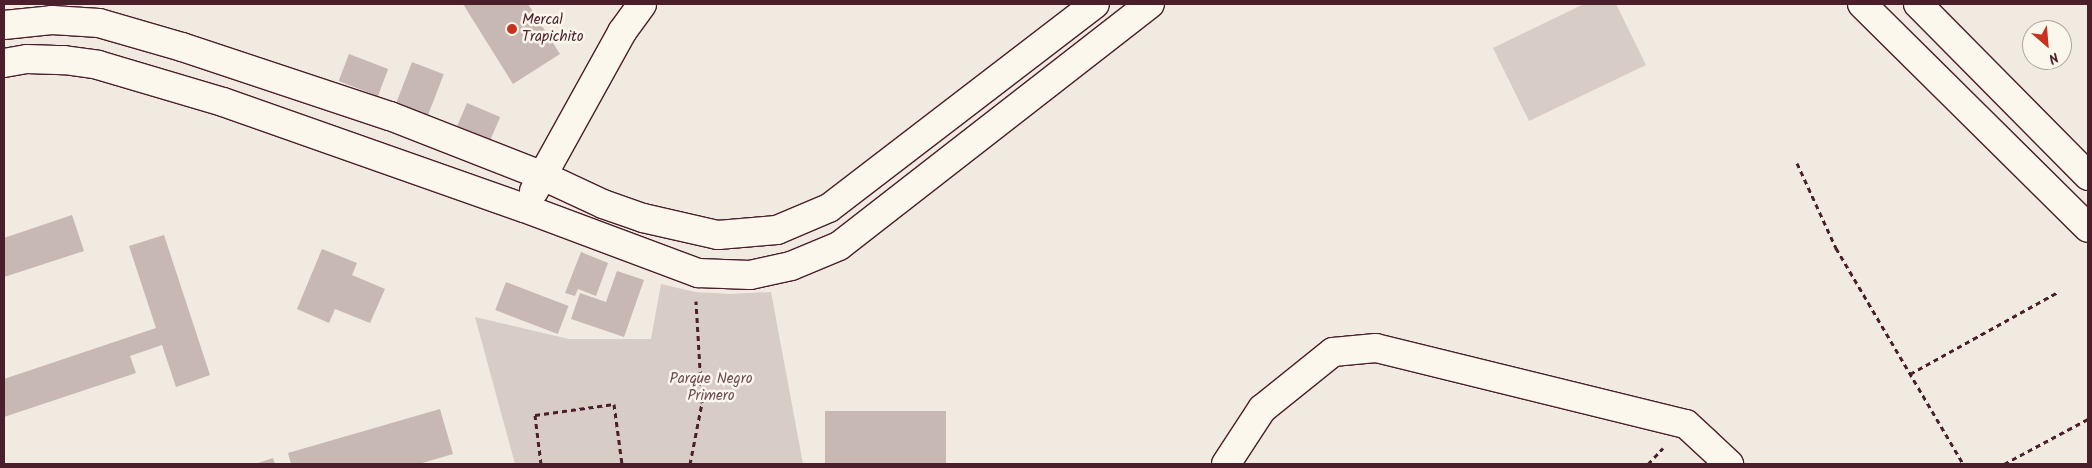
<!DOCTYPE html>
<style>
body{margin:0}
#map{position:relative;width:2092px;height:468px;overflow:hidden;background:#f0eae0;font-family:Kalam,sans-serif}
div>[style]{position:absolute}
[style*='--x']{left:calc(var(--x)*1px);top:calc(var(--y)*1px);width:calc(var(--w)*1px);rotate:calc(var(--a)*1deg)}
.green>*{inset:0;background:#d8ccc6}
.building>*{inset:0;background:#c8b8b3;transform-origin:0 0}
.path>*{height:3px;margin-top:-1.5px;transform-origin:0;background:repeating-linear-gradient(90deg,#4a1f2b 0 5px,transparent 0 9px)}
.roads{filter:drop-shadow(1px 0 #4a1f2b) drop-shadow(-1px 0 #4a1f2b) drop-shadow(0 1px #4a1f2b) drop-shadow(0 -1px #4a1f2b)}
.minor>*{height:28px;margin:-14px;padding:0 14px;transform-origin:14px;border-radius:14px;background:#fbf7ec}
.dots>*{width:14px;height:14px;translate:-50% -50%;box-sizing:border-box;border:2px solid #fbf7ec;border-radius:50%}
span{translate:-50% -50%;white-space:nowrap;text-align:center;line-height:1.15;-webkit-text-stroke:5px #fbf7ec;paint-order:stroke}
.poi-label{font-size:15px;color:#4a1f2b}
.left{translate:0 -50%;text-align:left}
.park-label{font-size:15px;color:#6e4a52}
.frame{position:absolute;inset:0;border:5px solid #4a1f2b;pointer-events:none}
.north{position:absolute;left:2022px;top:20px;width:50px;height:50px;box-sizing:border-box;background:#fbf7ec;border:1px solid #b4a19f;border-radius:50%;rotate:153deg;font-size:14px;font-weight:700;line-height:20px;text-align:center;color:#4a1f2b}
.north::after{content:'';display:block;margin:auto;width:18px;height:22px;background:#c8321e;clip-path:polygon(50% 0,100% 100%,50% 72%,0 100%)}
</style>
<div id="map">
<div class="green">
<div style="clip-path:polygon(1584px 4px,1616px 4px,1646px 65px,1529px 121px,1493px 48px)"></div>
<div style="clip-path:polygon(661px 284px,695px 292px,730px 294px,771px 292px,803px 464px,515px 464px,475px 317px,569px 339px,651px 339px)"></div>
</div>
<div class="building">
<div style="clip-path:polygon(463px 4px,528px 4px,560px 54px,513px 84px)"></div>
<div style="left:349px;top:54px;width:42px;height:29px;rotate:21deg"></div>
<div style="left:412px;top:62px;width:34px;height:44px;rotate:21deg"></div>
<div style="left:467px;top:103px;width:36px;height:25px;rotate:23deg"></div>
<div style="clip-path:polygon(72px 215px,84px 251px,4px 277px,4px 238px)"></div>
<div style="clip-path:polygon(164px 235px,210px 375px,176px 387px,162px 345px,130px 356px,136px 373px,4px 417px,4px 379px,156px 328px,129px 246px)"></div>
<div style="clip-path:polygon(322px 249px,357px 263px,352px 275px,385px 289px,370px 323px,335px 309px,329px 323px,297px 309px)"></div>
<div style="clip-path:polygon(581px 252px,608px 263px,596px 296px,578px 289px,575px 296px,565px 293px)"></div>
<div style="clip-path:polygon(617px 271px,644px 280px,624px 337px,571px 319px,580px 293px,606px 302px)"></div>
<div style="left:506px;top:282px;width:67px;height:30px;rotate:21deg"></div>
<div style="clip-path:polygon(440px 409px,453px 454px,419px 464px,291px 464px,288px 453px)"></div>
<div style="left:946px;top:411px;width:53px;height:121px;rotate:90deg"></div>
<div style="clip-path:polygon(273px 458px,275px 464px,255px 464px)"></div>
</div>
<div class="path">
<div style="--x:1797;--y:163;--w:94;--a:65.4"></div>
<div style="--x:1836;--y:248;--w:251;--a:59.5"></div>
<div style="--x:1910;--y:374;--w:171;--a:-29"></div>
<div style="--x:541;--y:464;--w:49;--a:-97"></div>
<div style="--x:535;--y:415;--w:80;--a:-7.9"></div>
<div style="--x:614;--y:404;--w:61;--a:82.4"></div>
<div style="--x:690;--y:464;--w:62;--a:-78.9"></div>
<div style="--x:702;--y:403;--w:102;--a:-93.4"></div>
<div style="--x:1648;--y:464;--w:22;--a:-47"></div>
<div style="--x:2004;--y:464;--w:95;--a:-28.2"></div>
</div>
<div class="roads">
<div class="minor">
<div style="--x:1862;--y:4;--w:318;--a:44.7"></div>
<div style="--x:1918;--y:4;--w:242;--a:45.3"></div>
<div style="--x:4;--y:25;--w:48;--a:-5.9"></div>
<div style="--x:52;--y:20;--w:47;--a:3.7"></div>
<div style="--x:99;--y:23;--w:86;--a:16.1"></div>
<div style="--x:182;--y:47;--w:219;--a:18.4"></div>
<div style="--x:390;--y:116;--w:164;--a:21.4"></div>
<div style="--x:543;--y:176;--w:66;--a:25"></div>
<div style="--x:603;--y:204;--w:42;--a:19.3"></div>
<div style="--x:643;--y:218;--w:77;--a:12.8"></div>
<div style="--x:718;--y:235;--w:59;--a:-4.8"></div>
<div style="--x:777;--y:230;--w:56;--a:-22.9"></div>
<div style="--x:829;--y:208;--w:335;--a:-37.5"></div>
<div style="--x:4;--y:63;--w:23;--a:-10"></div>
<div style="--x:27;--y:59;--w:37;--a:2"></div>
<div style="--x:64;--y:60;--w:34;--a:8"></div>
<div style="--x:98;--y:65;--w:130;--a:16.5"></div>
<div style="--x:223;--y:102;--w:319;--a:19.4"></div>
<div style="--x:524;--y:208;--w:186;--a:20.5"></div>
<div style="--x:698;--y:273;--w:52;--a:2.2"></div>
<div style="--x:750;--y:275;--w:42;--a:-12.4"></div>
<div style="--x:791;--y:266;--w:52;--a:-22.6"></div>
<div style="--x:839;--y:246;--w:394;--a:-37.9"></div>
<div style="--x:534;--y:191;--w:182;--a:-61"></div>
<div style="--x:622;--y:32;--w:34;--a:-54"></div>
<div style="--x:1226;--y:464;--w:66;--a:-56.8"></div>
<div style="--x:1262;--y:409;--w:91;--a:-38.8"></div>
<div style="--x:1333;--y:352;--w:43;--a:-5.3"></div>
<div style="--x:1376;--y:348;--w:319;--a:13.8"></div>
<div style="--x:1686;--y:424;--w:59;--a:42.9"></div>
</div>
</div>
<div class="dots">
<div style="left:512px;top:29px;background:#c8321e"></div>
</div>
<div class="poi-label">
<span class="left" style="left:522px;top:29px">Mercal<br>Trapichito</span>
</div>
<div class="park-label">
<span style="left:711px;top:388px">Parque Negro<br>Primero</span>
</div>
<div class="frame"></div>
<div class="north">N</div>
</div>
